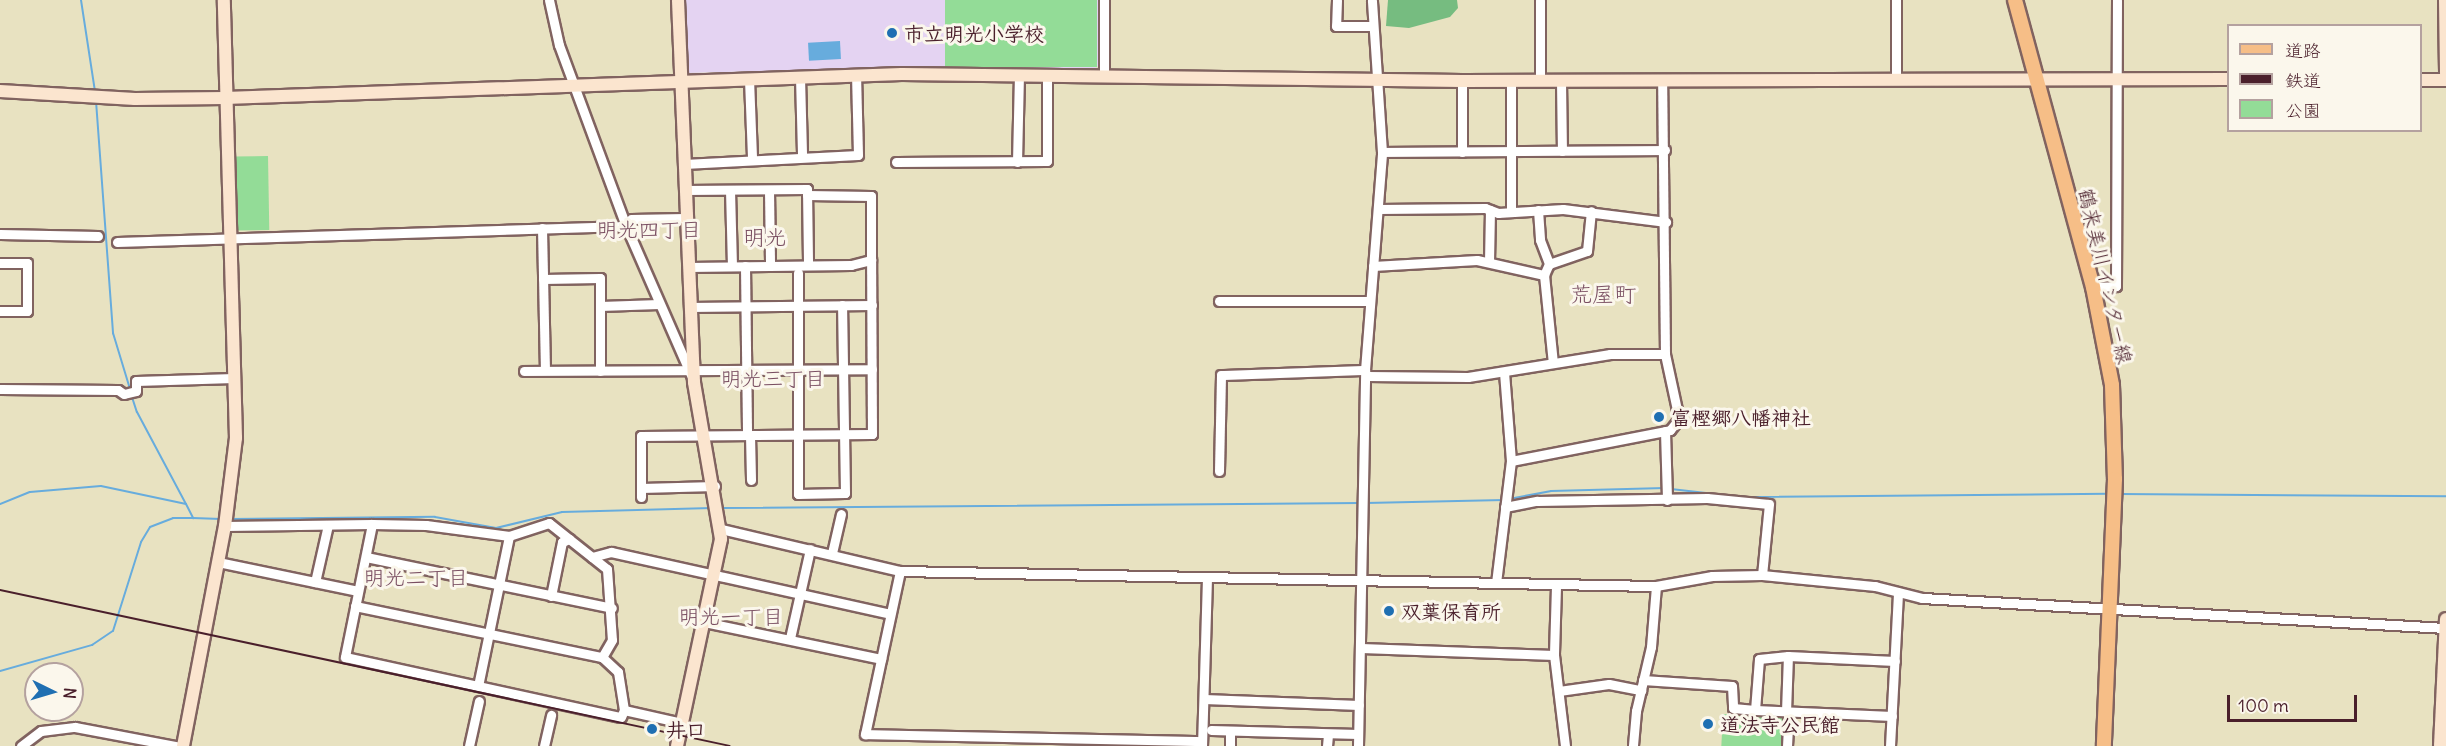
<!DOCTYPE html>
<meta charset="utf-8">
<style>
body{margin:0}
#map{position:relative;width:2446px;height:746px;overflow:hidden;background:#e8e2c1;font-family:Delius,"Klee One",sans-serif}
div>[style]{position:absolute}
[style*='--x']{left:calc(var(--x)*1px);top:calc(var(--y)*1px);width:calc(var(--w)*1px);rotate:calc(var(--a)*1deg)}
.built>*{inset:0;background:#e4d3f2}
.green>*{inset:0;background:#93dc97;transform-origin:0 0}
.forest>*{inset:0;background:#76bc80}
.water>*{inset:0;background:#67acdd;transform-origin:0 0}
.stream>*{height:2px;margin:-1px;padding:0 1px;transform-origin:1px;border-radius:1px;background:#67acdd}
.roads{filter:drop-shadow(2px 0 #816360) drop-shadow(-2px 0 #816360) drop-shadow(0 2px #816360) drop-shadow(0 -2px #816360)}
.street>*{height:9px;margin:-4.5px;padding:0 4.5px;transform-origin:4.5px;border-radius:4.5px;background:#fff}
.secondary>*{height:12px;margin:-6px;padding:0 6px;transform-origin:6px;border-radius:6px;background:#fbe5cf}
.primary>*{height:14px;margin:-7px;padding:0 7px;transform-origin:7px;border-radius:7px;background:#f6be87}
.rail>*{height:2px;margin:-1px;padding:0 1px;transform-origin:1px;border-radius:1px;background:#4a1f2b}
.dots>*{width:16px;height:16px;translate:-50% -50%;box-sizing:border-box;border:3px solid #fbf7ec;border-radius:50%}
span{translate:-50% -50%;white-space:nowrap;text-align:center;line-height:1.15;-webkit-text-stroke:6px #fbf7ec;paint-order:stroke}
.poi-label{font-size:20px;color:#4a1f2b;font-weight:700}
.left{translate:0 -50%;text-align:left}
.street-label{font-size:20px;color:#4a1f2b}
.neighbourhood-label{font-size:21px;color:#794e61}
.quarter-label{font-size:22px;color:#794e61}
.legend{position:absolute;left:2227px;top:24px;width:195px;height:108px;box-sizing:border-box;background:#fbf7ec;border:2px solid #b4a19f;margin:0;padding:8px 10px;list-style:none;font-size:18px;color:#4a1f2b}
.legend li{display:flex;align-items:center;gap:12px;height:30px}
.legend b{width:30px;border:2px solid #b4a19f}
.north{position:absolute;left:24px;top:662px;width:60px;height:60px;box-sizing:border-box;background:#fbf7ec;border:2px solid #b4a19f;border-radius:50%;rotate:95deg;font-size:16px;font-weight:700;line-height:24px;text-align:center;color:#4a1f2b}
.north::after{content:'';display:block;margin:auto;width:21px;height:27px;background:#1f6fb2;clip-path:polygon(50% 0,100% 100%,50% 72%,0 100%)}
.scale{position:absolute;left:2227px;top:695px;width:130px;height:27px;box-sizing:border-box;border:3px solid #4a1f2b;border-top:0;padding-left:8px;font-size:18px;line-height:21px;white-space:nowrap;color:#4a1f2b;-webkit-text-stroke:4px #fbf7ec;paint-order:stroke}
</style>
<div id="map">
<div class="built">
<div style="clip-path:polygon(685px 0,1098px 0,1098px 66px,1094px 69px,933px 67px,687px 73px)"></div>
</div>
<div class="green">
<div style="left:945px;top:0;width:152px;height:67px"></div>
<div style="left:268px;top:156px;width:74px;height:34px;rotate:89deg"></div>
<div style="left:1723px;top:714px;width:61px;height:32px;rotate:3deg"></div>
</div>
<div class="forest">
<div style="clip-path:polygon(1388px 0,1457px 0,1458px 8px,1450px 17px,1409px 28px,1386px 26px)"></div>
</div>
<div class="water">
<div style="left:840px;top:41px;width:18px;height:32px;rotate:87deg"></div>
</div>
<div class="stream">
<div style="--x:81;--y:0;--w:93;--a:81.3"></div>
<div style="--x:96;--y:101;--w:233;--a:85.8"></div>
<div style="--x:113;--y:333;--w:59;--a:73.1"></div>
<div style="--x:131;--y:394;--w:19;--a:72"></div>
<div style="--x:137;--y:412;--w:104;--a:62"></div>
<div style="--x:1671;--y:489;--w:44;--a:6.5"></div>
<div style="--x:2120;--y:494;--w:326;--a:0.4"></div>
<div style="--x:1745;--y:497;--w:363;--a:-0.5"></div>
<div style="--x:1509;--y:499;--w:43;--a:-10.8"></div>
<div style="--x:1551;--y:491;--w:114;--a:-1.5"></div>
<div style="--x:1366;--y:503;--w:138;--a:-1.2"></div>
<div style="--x:0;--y:504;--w:32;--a:-22"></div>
<div style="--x:30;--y:492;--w:71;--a:-4.8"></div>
<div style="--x:101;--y:486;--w:87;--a:12"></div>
<div style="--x:186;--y:504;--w:16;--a:63"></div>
<div style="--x:193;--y:518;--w:28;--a:2"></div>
<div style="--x:721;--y:508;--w:639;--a:-0.45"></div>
<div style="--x:230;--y:519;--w:205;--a:-0.6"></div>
<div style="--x:435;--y:517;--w:62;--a:10.2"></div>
<div style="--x:496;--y:528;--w:68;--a:-13.6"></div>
<div style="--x:562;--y:512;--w:150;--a:-1.5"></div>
<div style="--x:0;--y:671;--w:96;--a:-15.8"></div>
<div style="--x:92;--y:645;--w:25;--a:-34"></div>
<div style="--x:113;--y:631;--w:93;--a:-72.5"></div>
<div style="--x:141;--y:542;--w:17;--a:-59"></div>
<div style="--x:150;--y:527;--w:25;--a:-21"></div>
<div style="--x:173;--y:518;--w:19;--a:0"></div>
</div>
<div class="roads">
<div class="street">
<div style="--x:549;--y:0;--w:46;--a:77.5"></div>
<div style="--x:559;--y:45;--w:193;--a:69.7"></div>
<div style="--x:626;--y:226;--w:170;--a:66.4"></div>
<div style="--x:1337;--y:0;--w:26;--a:92"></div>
<div style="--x:1336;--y:26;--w:36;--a:0"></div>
<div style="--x:1104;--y:75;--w:75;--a:-90"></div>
<div style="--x:800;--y:77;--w:79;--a:88.5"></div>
<div style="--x:749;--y:79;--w:79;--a:87.8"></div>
<div style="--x:1896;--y:80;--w:80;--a:-90"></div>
<div style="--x:1462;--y:81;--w:71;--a:90"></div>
<div style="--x:1511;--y:81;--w:131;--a:90"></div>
<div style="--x:1540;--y:81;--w:81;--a:-90"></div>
<div style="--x:1561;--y:81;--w:70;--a:89.2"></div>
<div style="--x:1382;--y:152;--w:283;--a:-0.4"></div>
<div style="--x:896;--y:162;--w:151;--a:-0.4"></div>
<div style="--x:1047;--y:161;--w:85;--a:-90"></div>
<div style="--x:1017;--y:162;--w:86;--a:-88.7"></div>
<div style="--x:684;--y:164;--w:174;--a:-3"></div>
<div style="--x:858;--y:155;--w:80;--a:-91.4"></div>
<div style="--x:685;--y:190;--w:122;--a:-0.5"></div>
<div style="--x:807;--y:189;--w:76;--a:89.2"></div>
<div style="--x:730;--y:190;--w:76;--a:88.5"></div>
<div style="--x:769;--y:190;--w:75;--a:89.2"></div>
<div style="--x:1378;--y:209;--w:107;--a:-0.5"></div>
<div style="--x:1485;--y:208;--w:14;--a:21"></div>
<div style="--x:1498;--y:213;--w:65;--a:-3.5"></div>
<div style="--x:1563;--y:209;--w:104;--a:7.2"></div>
<div style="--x:1538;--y:210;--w:30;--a:86"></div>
<div style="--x:1540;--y:240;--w:26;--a:69"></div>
<div style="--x:631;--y:219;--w:54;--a:-1.1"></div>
<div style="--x:542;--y:228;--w:142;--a:88.8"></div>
<div style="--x:0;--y:234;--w:98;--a:1.2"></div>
<div style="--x:117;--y:242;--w:509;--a:-1.8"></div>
<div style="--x:1489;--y:262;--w:52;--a:-88.9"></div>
<div style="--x:0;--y:263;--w:27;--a:0"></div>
<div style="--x:27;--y:263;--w:48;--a:90"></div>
<div style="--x:27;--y:311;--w:27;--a:180"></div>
<div style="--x:745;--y:266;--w:169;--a:89.3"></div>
<div style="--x:1373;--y:266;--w:104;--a:-3.3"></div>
<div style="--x:1477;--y:260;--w:69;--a:12.6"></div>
<div style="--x:1544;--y:275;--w:88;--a:84.2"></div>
<div style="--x:688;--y:267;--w:163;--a:-0.7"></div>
<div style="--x:851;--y:265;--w:21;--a:-14"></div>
<div style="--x:871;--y:260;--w:64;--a:-90"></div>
<div style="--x:871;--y:196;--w:64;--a:-179.1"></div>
<div style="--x:798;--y:273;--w:221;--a:90"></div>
<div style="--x:798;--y:494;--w:47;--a:-1.2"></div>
<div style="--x:845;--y:493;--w:188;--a:-90.9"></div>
<div style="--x:1544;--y:275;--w:12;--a:-66"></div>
<div style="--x:1549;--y:264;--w:40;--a:-18.9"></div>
<div style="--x:1587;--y:251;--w:40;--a:-84.3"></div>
<div style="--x:543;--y:279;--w:57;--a:-1"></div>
<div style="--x:600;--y:278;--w:28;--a:90"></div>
<div style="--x:600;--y:306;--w:59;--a:-1.9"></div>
<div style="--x:2093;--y:287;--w:23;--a:-2"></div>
<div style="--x:2116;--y:286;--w:286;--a:-89.8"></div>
<div style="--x:1219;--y:301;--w:150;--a:0"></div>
<div style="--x:600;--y:306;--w:65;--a:90"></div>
<div style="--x:689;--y:307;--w:183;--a:-0.6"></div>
<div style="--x:524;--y:371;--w:348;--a:-0.3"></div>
<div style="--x:1367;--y:376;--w:101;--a:0.6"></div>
<div style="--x:1468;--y:377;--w:144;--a:-9.2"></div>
<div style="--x:1610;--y:354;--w:55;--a:0"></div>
<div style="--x:0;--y:389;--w:118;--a:0.5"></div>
<div style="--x:118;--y:390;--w:7;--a:34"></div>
<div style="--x:124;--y:394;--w:12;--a:-14"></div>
<div style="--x:136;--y:391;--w:10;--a:-90"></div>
<div style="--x:136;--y:381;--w:98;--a:-1.8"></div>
<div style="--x:1665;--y:431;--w:69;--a:88.3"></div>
<div style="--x:750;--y:435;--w:45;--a:88.7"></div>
<div style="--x:1511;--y:461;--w:162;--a:-11"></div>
<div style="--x:1670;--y:430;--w:14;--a:-51"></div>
<div style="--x:1679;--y:419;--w:66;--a:-102.2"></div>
<div style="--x:1665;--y:354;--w:274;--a:-90.6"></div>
<div style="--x:1219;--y:471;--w:96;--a:-88.8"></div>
<div style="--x:1221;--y:375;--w:144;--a:-2"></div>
<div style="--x:641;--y:488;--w:74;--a:-1.5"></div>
<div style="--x:641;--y:497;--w:61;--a:-90"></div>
<div style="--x:641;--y:436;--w:231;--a:-0.5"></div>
<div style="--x:872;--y:434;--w:174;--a:-90.3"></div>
<div style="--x:1505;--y:507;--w:33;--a:-11"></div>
<div style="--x:1537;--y:501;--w:170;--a:-1"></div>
<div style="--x:1707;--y:498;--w:62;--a:5.5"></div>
<div style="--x:1769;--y:504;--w:71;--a:95.6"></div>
<div style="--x:372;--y:524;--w:54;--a:1.1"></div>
<div style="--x:426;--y:525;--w:84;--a:7.5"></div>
<div style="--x:225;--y:526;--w:147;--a:-0.8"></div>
<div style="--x:372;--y:524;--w:136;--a:101.5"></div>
<div style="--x:345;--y:657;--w:282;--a:12.3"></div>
<div style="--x:621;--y:717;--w:8;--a:-67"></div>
<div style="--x:624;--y:710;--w:59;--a:12.6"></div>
<div style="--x:721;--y:529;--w:184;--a:13.2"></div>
<div style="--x:900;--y:571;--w:756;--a:1.14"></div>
<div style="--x:1656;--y:586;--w:61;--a:94.7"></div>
<div style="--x:1651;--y:647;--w:66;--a:103.2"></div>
<div style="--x:1636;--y:711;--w:35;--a:95"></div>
<div style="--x:832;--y:553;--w:40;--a:-77"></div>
<div style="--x:366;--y:557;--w:251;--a:11.7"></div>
<div style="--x:592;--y:557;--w:20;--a:-15"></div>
<div style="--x:611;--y:552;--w:286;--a:12.5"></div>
<div style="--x:218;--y:562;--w:143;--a:11.7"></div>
<div style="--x:900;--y:571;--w:167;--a:102.1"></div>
<div style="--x:865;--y:734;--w:337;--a:1.2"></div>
<div style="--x:315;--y:582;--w:58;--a:-77.2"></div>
<div style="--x:1496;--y:583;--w:123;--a:-83"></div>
<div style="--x:1511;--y:461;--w:89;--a:-94.5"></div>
<div style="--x:1556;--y:586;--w:69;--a:91.7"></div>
<div style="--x:1554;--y:655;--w:92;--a:83.1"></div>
<div style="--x:1656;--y:586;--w:57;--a:-10.1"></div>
<div style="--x:1712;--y:576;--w:50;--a:-1.1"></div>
<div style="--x:1762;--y:575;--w:114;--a:5.6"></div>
<div style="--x:1875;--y:586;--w:49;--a:14.3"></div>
<div style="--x:1922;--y:598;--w:525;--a:3.28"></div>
<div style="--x:551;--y:596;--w:55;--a:-78.5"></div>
<div style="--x:562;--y:542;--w:8;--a:-23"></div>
<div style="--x:355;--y:606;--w:252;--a:11.7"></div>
<div style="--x:602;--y:657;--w:22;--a:43"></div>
<div style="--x:618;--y:672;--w:38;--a:81"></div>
<div style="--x:704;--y:622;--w:181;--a:11.8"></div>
<div style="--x:790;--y:638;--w:91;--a:-77.3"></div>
<div style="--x:1361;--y:648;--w:193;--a:2.1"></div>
<div style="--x:1643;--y:680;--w:89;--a:3.9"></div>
<div style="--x:1732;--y:686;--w:22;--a:87"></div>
<div style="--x:1733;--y:708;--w:22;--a:5"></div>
<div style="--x:478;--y:686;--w:153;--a:-78.3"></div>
<div style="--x:509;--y:536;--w:42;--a:-18"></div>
<div style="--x:549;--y:523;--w:74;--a:38.4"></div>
<div style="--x:607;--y:569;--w:71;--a:86"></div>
<div style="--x:612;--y:640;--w:20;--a:120"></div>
<div style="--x:1559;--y:691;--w:50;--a:-8"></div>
<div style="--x:1609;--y:684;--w:33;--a:11"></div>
<div style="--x:1204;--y:699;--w:155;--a:2.2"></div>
<div style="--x:1786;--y:712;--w:56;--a:-88"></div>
<div style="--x:1892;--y:716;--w:137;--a:-177.5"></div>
<div style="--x:1755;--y:710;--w:51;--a:-85.5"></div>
<div style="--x:1759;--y:659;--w:29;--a:-6"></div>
<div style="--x:1788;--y:656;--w:107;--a:2.7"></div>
<div style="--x:1211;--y:730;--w:147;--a:1.6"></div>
<div style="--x:21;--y:746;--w:25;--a:-37"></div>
<div style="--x:41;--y:731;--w:34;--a:-7"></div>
<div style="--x:75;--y:727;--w:103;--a:10.7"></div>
<div style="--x:469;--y:746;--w:46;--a:-77.5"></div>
<div style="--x:544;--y:746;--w:32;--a:-77"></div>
<div style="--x:1202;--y:746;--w:168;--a:-88.3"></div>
<div style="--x:1230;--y:746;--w:15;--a:-90"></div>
<div style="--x:1327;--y:746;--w:12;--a:-85"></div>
<div style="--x:1358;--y:746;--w:376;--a:-88.9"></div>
<div style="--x:1365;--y:370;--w:219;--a:-85.5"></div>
<div style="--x:1382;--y:152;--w:152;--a:-93.8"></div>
<div style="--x:1787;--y:746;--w:34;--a:-87"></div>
<div style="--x:1890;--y:746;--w:154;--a:-87"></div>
</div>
<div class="secondary">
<div style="--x:2445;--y:0;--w:75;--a:89.2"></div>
<div style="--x:2420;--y:80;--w:26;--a:0"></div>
<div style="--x:0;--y:91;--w:135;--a:3.4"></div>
<div style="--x:135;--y:99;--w:90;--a:-0.6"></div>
<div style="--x:225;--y:98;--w:677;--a:-2.03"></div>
<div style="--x:902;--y:74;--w:560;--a:0.72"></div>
<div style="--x:1462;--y:81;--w:766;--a:-0.15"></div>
<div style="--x:183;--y:746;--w:224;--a:-79.2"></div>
<div style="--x:225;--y:526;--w:89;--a:-82.9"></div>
<div style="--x:236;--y:438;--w:438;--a:-91.6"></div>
<div style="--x:677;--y:746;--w:212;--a:-78"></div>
<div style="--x:721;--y:539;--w:159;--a:-99.8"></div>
<div style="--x:694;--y:382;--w:382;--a:-92.4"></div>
<div style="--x:2440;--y:746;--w:127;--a:-87.3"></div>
</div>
<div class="primary">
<div style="--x:2015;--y:0;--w:297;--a:74.8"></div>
<div style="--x:2093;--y:287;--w:100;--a:79"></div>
<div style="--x:2112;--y:385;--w:94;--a:88.2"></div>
<div style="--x:2115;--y:479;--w:267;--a:92.4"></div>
</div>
</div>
<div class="rail">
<div style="--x:0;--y:590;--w:746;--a:12.06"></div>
</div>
<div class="dots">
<div style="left:892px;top:33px;background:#1f6fb2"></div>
<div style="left:1659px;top:417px;background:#1f6fb2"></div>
<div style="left:1389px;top:611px;background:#1f6fb2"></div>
<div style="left:1708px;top:724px;background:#1f6fb2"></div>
<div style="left:652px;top:729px;background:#1f6fb2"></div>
</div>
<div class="poi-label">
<span class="left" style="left:904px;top:33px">市立明光小学校</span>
<span class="left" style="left:1671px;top:417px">富樫郷八幡神社</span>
<span class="left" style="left:1401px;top:611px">双葉保育所</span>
<span class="left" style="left:1720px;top:724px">道法寺公民館</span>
<span class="left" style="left:666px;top:729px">井口</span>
</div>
<div class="street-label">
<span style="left:2106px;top:276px;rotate:77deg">鶴来美川インター線</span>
</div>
<div class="neighbourhood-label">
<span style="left:649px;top:230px">明光四丁目</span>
<span style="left:773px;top:379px">明光三丁目</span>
<span style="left:416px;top:578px">明光二丁目</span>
<span style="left:731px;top:617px">明光一丁目</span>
</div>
<div class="quarter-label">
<span style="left:765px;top:238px">明光</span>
<span style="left:1603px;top:295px">荒屋町</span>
</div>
<ul class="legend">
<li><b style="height:8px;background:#f6be87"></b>道路</li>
<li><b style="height:8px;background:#4a1f2b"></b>鉄道</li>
<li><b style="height:16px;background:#93dc97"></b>公園</li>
</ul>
<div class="north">N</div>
<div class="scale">100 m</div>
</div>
